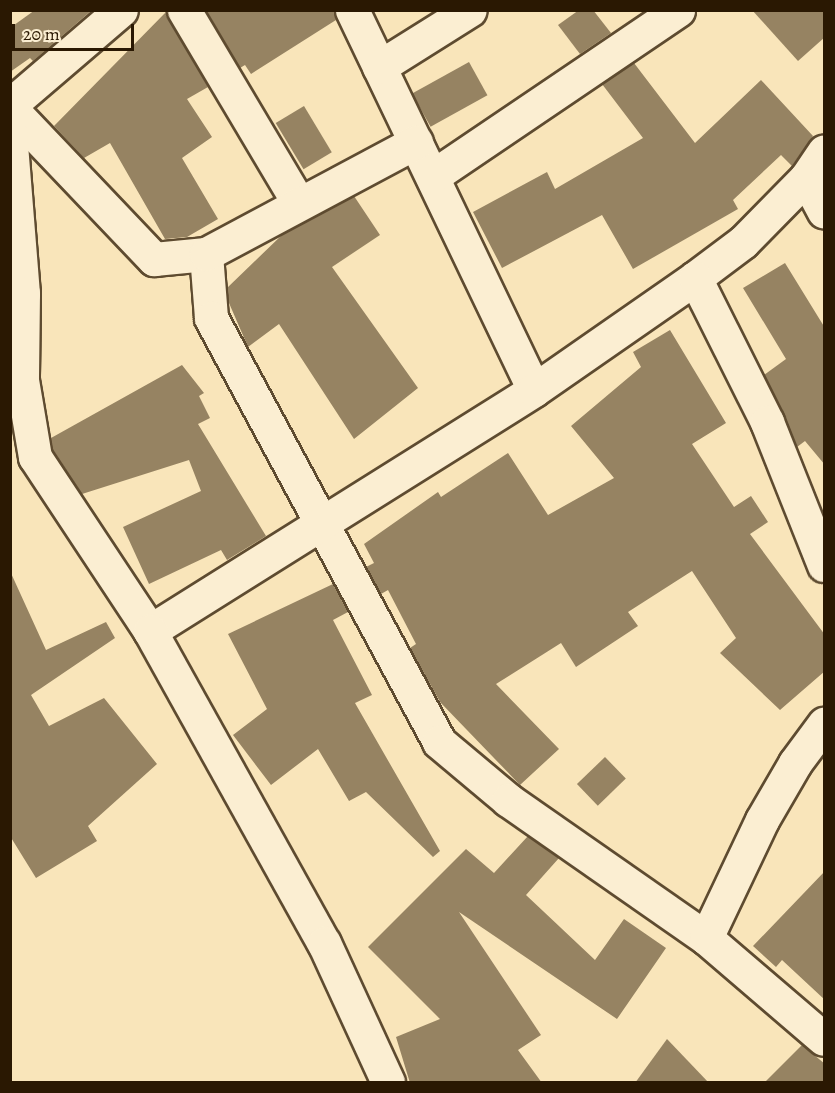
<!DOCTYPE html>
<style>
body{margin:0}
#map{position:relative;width:835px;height:1093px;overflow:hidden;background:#f9e5ba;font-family:Alegreya,serif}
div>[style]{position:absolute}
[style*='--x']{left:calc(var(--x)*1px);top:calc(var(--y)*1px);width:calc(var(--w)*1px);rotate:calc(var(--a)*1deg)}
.building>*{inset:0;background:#968362;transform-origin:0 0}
.roads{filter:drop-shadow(2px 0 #5e4b30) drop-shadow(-2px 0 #5e4b30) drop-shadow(0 2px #5e4b30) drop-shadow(0 -2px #5e4b30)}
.street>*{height:33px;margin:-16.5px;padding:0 16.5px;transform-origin:16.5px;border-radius:16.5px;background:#fbeed2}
span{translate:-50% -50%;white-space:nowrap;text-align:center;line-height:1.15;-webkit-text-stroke:4.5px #fbeed2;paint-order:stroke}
.frame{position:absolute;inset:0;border:12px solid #2a1802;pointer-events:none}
.scale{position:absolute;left:12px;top:24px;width:122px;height:27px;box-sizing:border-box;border:3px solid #2a1802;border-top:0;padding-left:8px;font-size:18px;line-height:21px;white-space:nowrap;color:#2a1802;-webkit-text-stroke:4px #fbeed2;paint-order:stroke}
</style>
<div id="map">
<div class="building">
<div style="clip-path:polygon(35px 10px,92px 10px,33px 61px,30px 58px,10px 72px,10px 28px)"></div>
<div style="clip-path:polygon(206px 10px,334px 10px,336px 20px,251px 74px,245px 65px,240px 68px)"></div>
<div style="clip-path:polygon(579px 10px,593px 10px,611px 33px,580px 54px,558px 25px)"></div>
<div style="clip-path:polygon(752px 10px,825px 10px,825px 37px,798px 61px)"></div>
<div style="clip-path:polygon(166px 12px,208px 87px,187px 99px,212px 137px,182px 158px,218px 219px,187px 237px,165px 239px,110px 143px,84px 158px,54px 126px)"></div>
<div style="left:469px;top:62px;width:38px;height:65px;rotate:61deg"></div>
<div style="clip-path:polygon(634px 63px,695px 143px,761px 80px,813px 136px,792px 166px,781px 155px,733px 200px,738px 209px,633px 269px,602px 215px,502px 268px,473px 212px,547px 172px,555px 189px,643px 138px,602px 84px)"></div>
<div style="left:304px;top:106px;width:54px;height:33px;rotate:59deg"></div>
<div style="clip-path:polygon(354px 196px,380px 235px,332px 267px,418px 388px,354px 439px,279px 324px,248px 347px,229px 303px,227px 288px,284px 233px)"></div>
<div style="clip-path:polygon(785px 263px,825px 328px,825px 465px,805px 441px,797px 447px,764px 375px,786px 359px,743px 288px)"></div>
<div style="clip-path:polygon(670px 330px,726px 423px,692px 444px,734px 507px,751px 496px,768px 522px,750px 534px,825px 635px,825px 671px,780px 710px,720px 653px,736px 638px,692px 571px,628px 612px,638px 626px,576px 667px,561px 643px,496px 684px,559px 749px,520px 785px,440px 702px,410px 648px,416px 644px,388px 590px,381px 594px,366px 567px,374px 563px,364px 544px,438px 492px,441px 497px,508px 453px,548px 515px,614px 478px,571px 426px,641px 367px,633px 352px)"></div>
<div style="clip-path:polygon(182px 365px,204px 393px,199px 396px,210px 418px,198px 424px,266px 536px,227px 560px,221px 550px,149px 584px,123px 527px,201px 491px,189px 460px,82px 494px,53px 450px,51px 438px)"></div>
<div style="clip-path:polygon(10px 571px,46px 650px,106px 622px,115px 638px,31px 695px,49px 726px,104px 698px,157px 764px,88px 826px,97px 841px,36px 878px,10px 836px)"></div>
<div style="clip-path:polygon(333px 584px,348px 612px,333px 620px,372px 695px,355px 703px,440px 851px,433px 857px,366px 792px,349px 801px,318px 749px,271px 785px,233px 735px,267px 709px,228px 634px)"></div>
<div style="left:605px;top:757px;width:30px;height:39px;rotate:46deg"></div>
<div style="clip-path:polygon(528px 836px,559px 858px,526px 895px,595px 960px,624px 919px,666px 948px,617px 1019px,459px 912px,541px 1035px,518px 1050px,542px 1083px,410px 1083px,396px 1037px,440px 1019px,368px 947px,466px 849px,494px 873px)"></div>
<div style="clip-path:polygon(825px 871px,825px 1000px,782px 960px,776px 967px,753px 946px)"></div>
<div style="clip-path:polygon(667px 1039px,709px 1083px,635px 1083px)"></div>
<div style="clip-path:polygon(802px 1045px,825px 1064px,825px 1083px,764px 1083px)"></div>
</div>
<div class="roads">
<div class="street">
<div style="--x:184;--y:10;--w:223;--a:59.3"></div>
<div style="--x:352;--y:10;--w:421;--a:64.4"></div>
<div style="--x:379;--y:67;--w:107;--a:-32.1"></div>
<div style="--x:10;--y:105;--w:146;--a:-40.6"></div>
<div style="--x:10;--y:108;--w:209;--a:46.4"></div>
<div style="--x:154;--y:259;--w:52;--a:-5.5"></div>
<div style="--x:206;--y:254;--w:64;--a:85.5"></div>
<div style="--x:211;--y:318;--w:481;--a:61.7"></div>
<div style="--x:439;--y:742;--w:90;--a:40"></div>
<div style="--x:508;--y:800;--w:241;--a:34.9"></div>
<div style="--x:706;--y:938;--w:155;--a:40.6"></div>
<div style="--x:10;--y:132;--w:162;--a:85.4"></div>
<div style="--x:23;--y:293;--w:87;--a:90.7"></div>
<div style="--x:22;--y:380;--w:78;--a:80.4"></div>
<div style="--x:35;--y:457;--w:209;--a:56.5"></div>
<div style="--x:150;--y:631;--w:453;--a:-32.1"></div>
<div style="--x:534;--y:390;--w:196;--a:-34.8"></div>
<div style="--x:695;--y:278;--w:60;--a:-36.9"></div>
<div style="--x:743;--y:242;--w:90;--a:-45.5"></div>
<div style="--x:806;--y:178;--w:32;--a:-56"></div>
<div style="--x:433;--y:176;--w:296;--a:-34.1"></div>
<div style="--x:806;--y:178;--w:38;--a:62"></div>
<div style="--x:206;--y:254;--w:238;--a:-28.1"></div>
<div style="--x:695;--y:278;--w:161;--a:63.4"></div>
<div style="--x:767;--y:422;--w:154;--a:68.3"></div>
<div style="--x:150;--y:631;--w:357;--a:60.9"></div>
<div style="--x:324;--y:943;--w:153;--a:65.3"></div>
<div style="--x:706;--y:938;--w:131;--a:-64.6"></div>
<div style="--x:762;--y:820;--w:66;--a:-59.9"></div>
<div style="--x:795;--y:763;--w:49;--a:-53.4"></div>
</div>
</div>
<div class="frame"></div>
<div class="scale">20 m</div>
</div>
